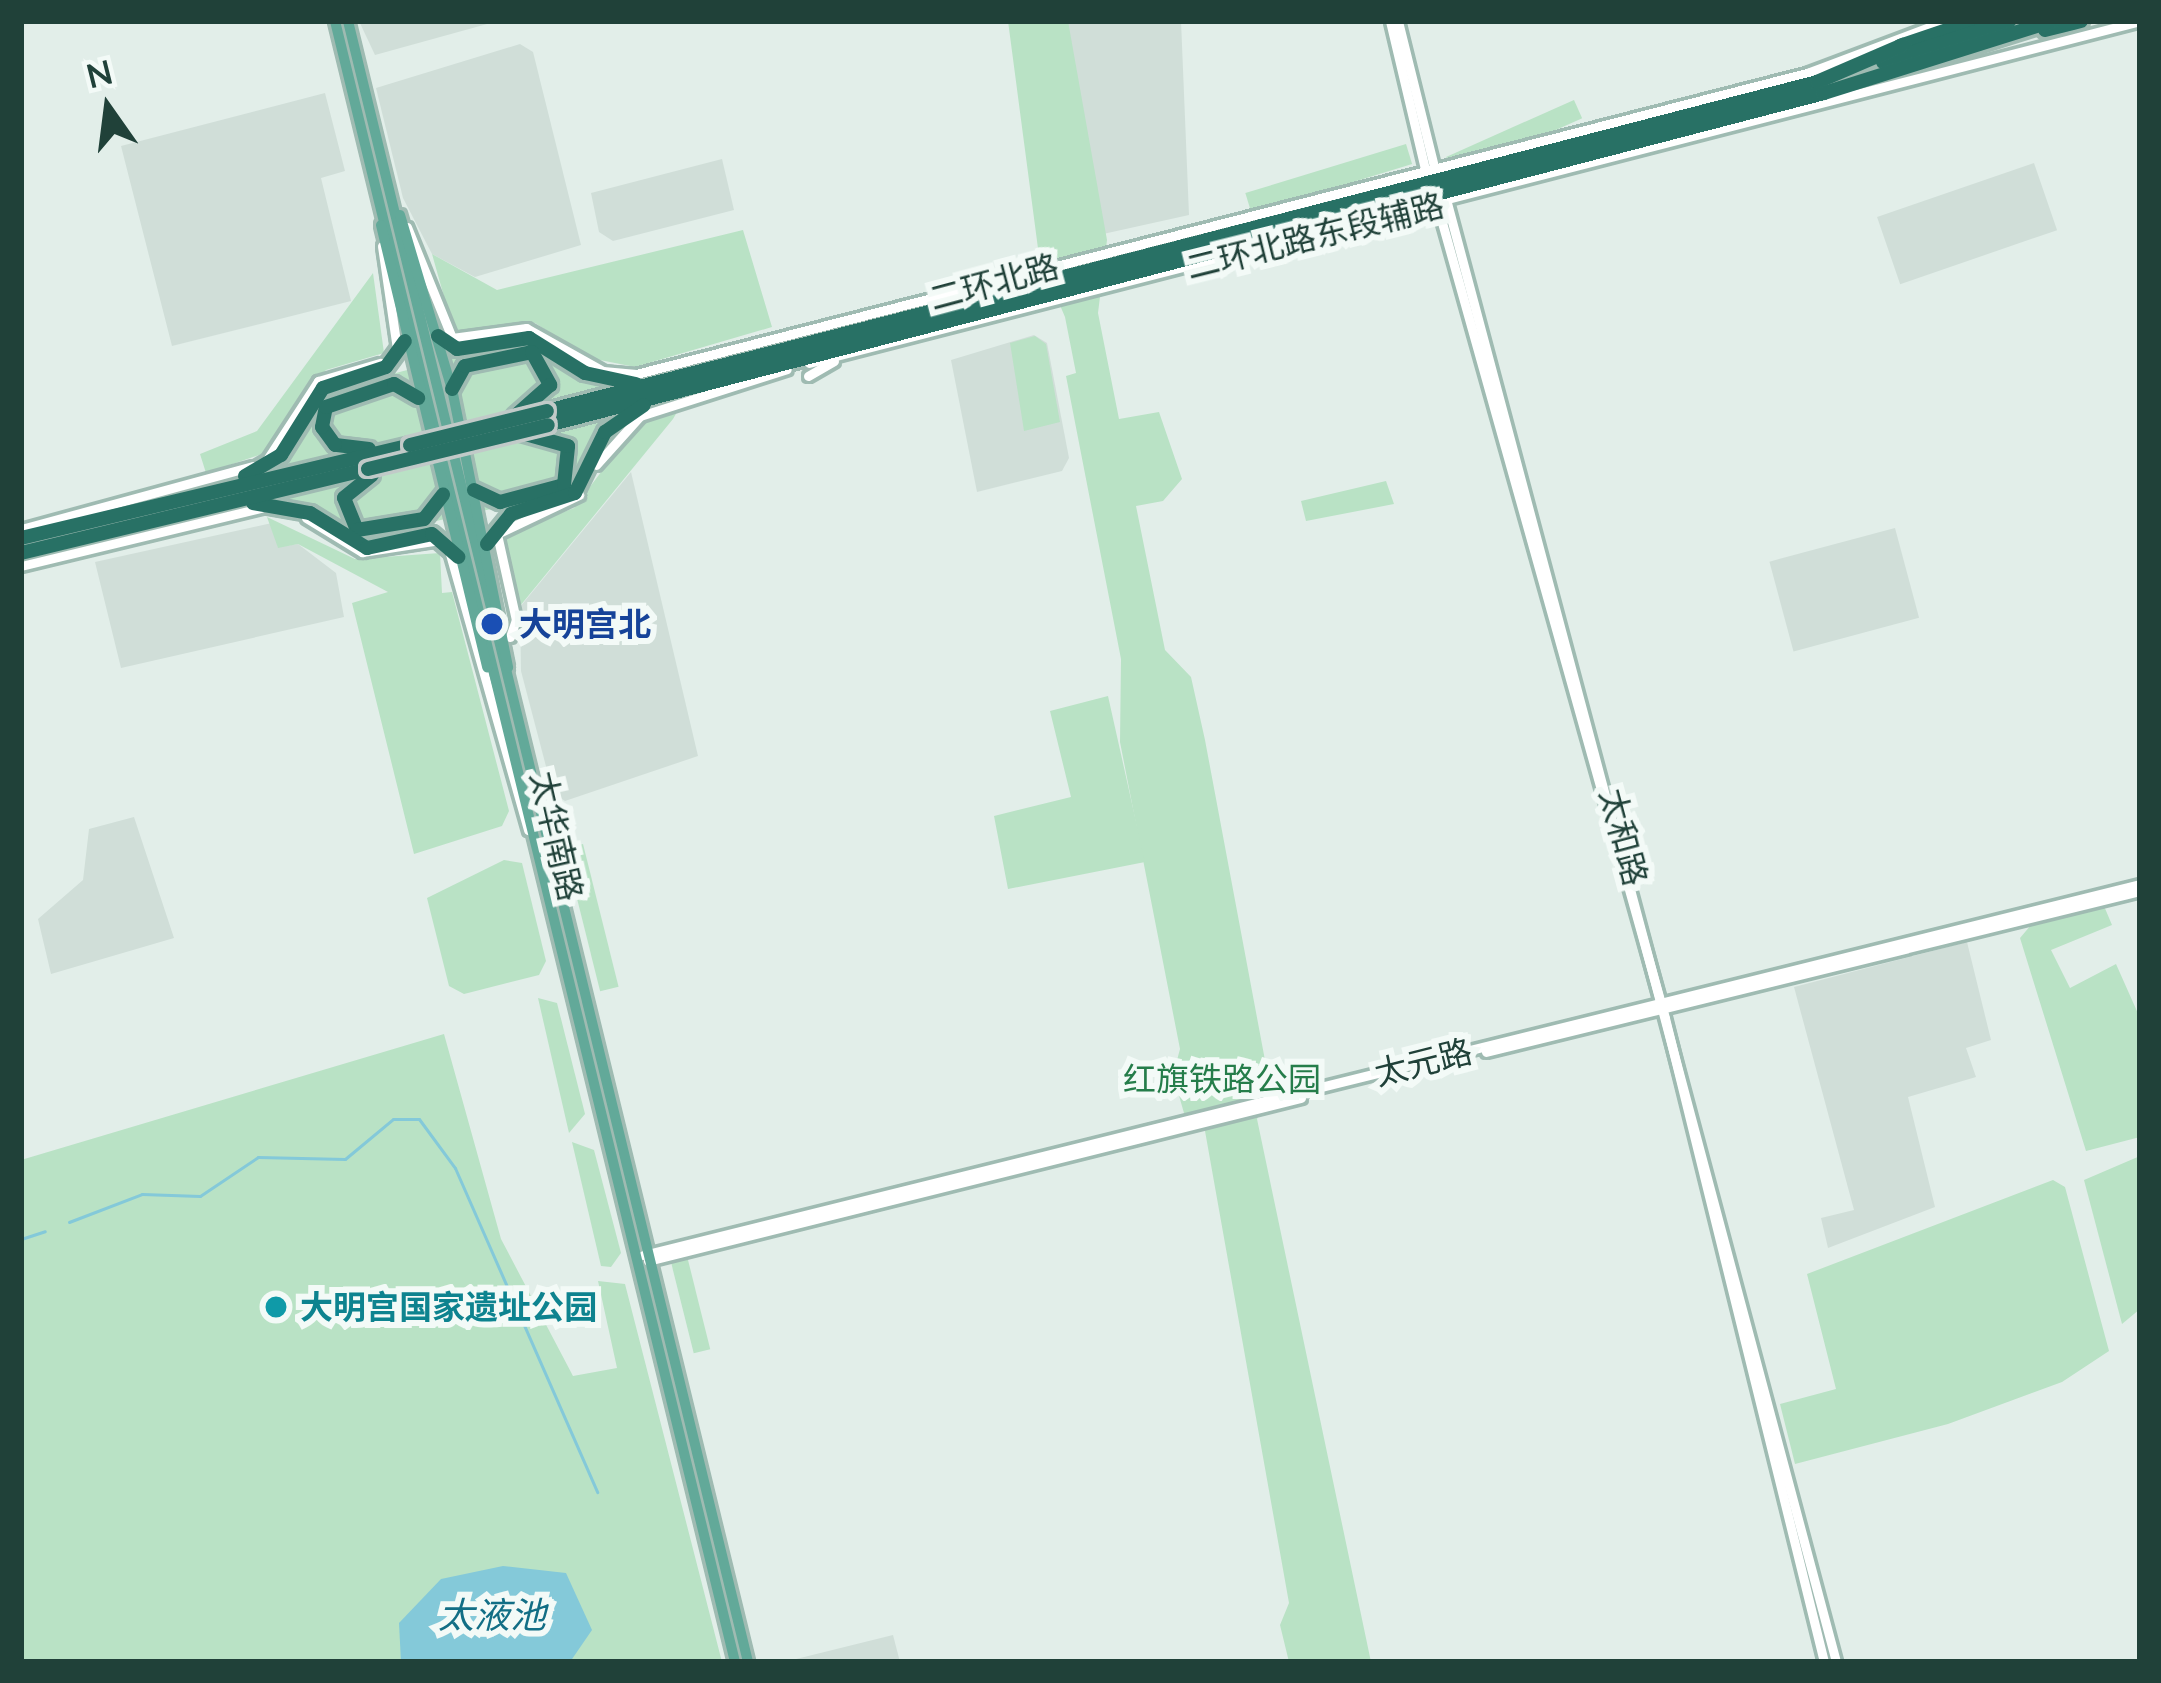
<!DOCTYPE html>
<meta charset="utf-8">
<style>
body{margin:0}
#map{position:relative;width:2161px;height:1683px;overflow:hidden;background:#e2eee9;font-family:Lato,"Noto Sans SC",sans-serif}
div>[style]{position:absolute}
[style*='--x']{left:calc(var(--x)*1px);top:calc(var(--y)*1px);width:calc(var(--w)*1px);rotate:calc(var(--a)*1deg)}
.built>*{inset:0;background:#d0ded8;transform-origin:0 0}
.green>*{inset:0;background:#b9e2c5;transform-origin:0 0}
.water>*{inset:0;background:#84c9d9}
.stream>*{height:3px;margin:-1.5px;padding:0 1.5px;transform-origin:1.5px;border-radius:1.5px;background:#84c9d9}
.roads{filter:drop-shadow(3px 0 #9fbbb2) drop-shadow(-3px 0 #9fbbb2) drop-shadow(0 3px #9fbbb2) drop-shadow(0 -3px #9fbbb2)}
.secondary>*{height:9px;margin:-4.5px;padding:0 4.5px;transform-origin:4.5px;border-radius:4.5px;background:#fff}
.primary>*{height:10px;margin:-5px;padding:0 5px;transform-origin:5px;border-radius:5px;background:#62a999}
.highway>*{height:14px;margin:-7px;padding:0 7px;transform-origin:7px;border-radius:7px;background:#287165}
.bridges{filter:drop-shadow(3px 0 #c1cac8) drop-shadow(-3px 0 #c1cac8) drop-shadow(0 3px #c1cac8) drop-shadow(0 -3px #c1cac8)}
.highway-bridge>*{height:14px;margin:-7px;padding:0 7px;transform-origin:7px;border-radius:7px;background:#287165}
.dots>*{width:33px;height:33px;translate:-50% -50%;box-sizing:border-box;border:6px solid #f3faf7;border-radius:50%}
span{translate:-50% -50%;white-space:nowrap;text-align:center;line-height:1.15;-webkit-text-stroke:12px #f3faf7;paint-order:stroke}
.street-label{font-size:33px;color:#204139}
.transit-label{font-size:33px;color:#164399;font-weight:700}
.left{translate:0 -50%;text-align:left}
.park-label{font-size:33px;color:#257d4a}
.culture-label{font-size:33px;color:#0d838f;font-weight:700}
.water-label{font-size:36px;color:#126e85;font-style:italic}
.frame{position:absolute;inset:0;border:24px solid #204139;pointer-events:none}
.north{position:absolute;left:48px;top:48px;width:120px;height:120px;-webkit-text-stroke:9px #f3faf7;paint-order:stroke;rotate:346deg;font-size:33px;font-weight:700;line-height:48px;text-align:center;color:#204139}
.north::after{content:'';display:block;margin:auto;width:42px;height:54px;background:#204139;clip-path:polygon(50% 0,100% 100%,50% 72%,0 100%)}
</style>
<div id="map">
<div class="built">
<div style="clip-path:polygon(359px 21px,498px 21px,375px 55px)"></div>
<div style="clip-path:polygon(1045px 21px,1181px 21px,1189px 215px,1085px 238px)"></div>
<div style="clip-path:polygon(520px 44px,533px 52px,581px 245px,475px 277px,432px 254px,403px 198px,376px 88px)"></div>
<div style="clip-path:polygon(325px 93px,345px 171px,321px 178px,351px 301px,172px 346px,121px 146px)"></div>
<div style="clip-path:polygon(722px 159px,734px 210px,613px 241px,599px 232px,591px 193px)"></div>
<div style="left:2034px;top:163px;width:71px;height:166px;rotate:71deg"></div>
<div style="clip-path:polygon(1034px 335px,1047px 343px,1069px 458px,1062px 471px,977px 492px,951px 360px)"></div>
<div style="clip-path:polygon(631px 472px,698px 756px,565px 801px,553px 793px,521px 671px,520px 607px)"></div>
<div style="clip-path:polygon(272px 523px,278px 547px,298px 544px,336px 573px,344px 617px,121px 668px,95px 562px)"></div>
<div style="left:1895px;top:528px;width:93px;height:130px;rotate:75deg"></div>
<div style="clip-path:polygon(134px 817px,174px 938px,51px 974px,38px 919px,83px 880px,89px 829px)"></div>
<div style="clip-path:polygon(1967px 942px,1991px 1040px,1966px 1048px,1976px 1077px,1908px 1097px,1935px 1207px,1828px 1248px,1821px 1218px,1854px 1210px,1794px 987px)"></div>
<div style="clip-path:polygon(893px 1635px,900px 1662px,784px 1662px)"></div>
</div>
<div class="green">
<div style="clip-path:polygon(1008px 21px,1068px 21px,1107px 240px,1098px 313px,1119px 419px,1159px 412px,1182px 479px,1163px 501px,1136px 506px,1165px 650px,1191px 677px,1205px 740px,1270px 1087px,1257px 1119px,1371px 1662px,1289px 1662px,1280px 1625px,1289px 1603px,1205px 1131px,1184px 1113px,1173px 1075px,1180px 1049px,1120px 742px,1121px 659px,1066px 376px,1076px 373px,1065px 317px,1039px 256px)"></div>
<div style="left:1574px;top:100px;width:20px;height:140px;rotate:66deg"></div>
<div style="left:1406px;top:144px;width:21px;height:168px;rotate:73deg"></div>
<div style="clip-path:polygon(743px 230px,772px 327px,635px 367px,590px 358px,535px 323px,454px 332px,432px 254px,497px 290px)"></div>
<div style="clip-path:polygon(373px 273px,384px 353px,326px 370px,262px 454px,206px 473px,200px 454px,257px 431px)"></div>
<div style="clip-path:polygon(1035px 336px,1046px 344px,1060px 422px,1024px 431px,1010px 343px)"></div>
<div style="clip-path:polygon(519px 340px,618px 386px,269px 472px,325px 392px)"></div>
<div style="clip-path:polygon(623px 412px,569px 492px,395px 530px,396px 539px,372px 544px,276px 498px)"></div>
<div style="clip-path:polygon(677px 412px,673px 419px,520px 606px,505px 535px,574px 508px,638px 423px)"></div>
<div style="clip-path:polygon(1386px 481px,1394px 504px,1306px 521px,1301px 501px)"></div>
<div style="clip-path:polygon(267px 517px,355px 559px,440px 553px,442px 593px,452px 592px,509px 811px,502px 826px,414px 854px,352px 603px,388px 592px,298px 544px,278px 548px)"></div>
<div style="clip-path:polygon(1108px 696px,1145px 862px,1008px 889px,994px 816px,1071px 797px,1050px 711px)"></div>
<div style="left:583px;top:844px;width:147px;height:19px;rotate:76deg"></div>
<div style="clip-path:polygon(504px 860px,522px 863px,546px 961px,539px 975px,464px 994px,449px 986px,427px 898px)"></div>
<div style="clip-path:polygon(2104px 906px,2112px 925px,2051px 950px,2070px 988px,2116px 964px,2140px 1018px,2140px 1137px,2086px 1151px,2020px 938px,2031px 925px)"></div>
<div style="clip-path:polygon(538px 998px,557px 1003px,585px 1114px,569px 1133px)"></div>
<div style="clip-path:polygon(444px 1034px,501px 1239px,573px 1376px,617px 1368px,598px 1281px,625px 1284px,722px 1662px,21px 1662px,21px 1160px)"></div>
<div style="clip-path:polygon(572px 1142px,594px 1150px,621px 1253px,611px 1267px,601px 1266px)"></div>
<div style="clip-path:polygon(2140px 1156px,2140px 1309px,2122px 1324px,2084px 1180px)"></div>
<div style="clip-path:polygon(2053px 1180px,2065px 1187px,2109px 1351px,2062px 1382px,1948px 1424px,1795px 1464px,1780px 1404px,1836px 1389px,1807px 1274px)"></div>
<div style="left:687px;top:1256px;width:96px;height:17px;rotate:76deg"></div>
</div>
<div class="water">
<div style="clip-path:polygon(503px 1566px,566px 1573px,592px 1630px,570px 1662px,401px 1662px,399px 1623px,441px 1579px)"></div>
</div>
<div class="stream">
<div style="--x:69;--y:1222;--w:78;--a:-21"></div>
<div style="--x:142;--y:1194;--w:58;--a:2"></div>
<div style="--x:200;--y:1196;--w:70;--a:-33.9"></div>
<div style="--x:258;--y:1157;--w:87;--a:1.3"></div>
<div style="--x:345;--y:1159;--w:62;--a:-39.8"></div>
<div style="--x:393;--y:1119;--w:26;--a:0"></div>
<div style="--x:419;--y:1119;--w:61;--a:53.7"></div>
<div style="--x:455;--y:1168;--w:354;--a:66.3"></div>
<div style="--x:21;--y:1239;--w:25;--a:-18"></div>
</div>
<div class="roads">
<div class="secondary">
<div style="--x:1390;--y:21;--w:156;--a:76.7"></div>
<div style="--x:1398;--y:21;--w:154;--a:76.1"></div>
<div style="--x:1446;--y:199;--w:1514;--a:75.07"></div>
<div style="--x:1436;--y:201;--w:848;--a:74.34"></div>
<div style="--x:1665;--y:1018;--w:663;--a:76.13"></div>
<div style="--x:407;--y:227;--w:120;--a:67.9"></div>
<div style="--x:452;--y:338;--w:75;--a:-7.7"></div>
<div style="--x:526;--y:328;--w:88;--a:29.2"></div>
<div style="--x:603;--y:371;--w:33;--a:5"></div>
<div style="--x:636;--y:374;--w:1209;--a:-14.42"></div>
<div style="--x:1807;--y:73;--w:147;--a:-20.6"></div>
<div style="--x:382;--y:246;--w:104;--a:81.7"></div>
<div style="--x:809;--y:363;--w:1374;--a:-14.41"></div>
<div style="--x:808;--y:376;--w:30;--a:-30"></div>
<div style="--x:268;--y:458;--w:92;--a:-57"></div>
<div style="--x:318;--y:381;--w:65;--a:-16.2"></div>
<div style="--x:596;--y:465;--w:66;--a:-48.1"></div>
<div style="--x:640;--y:416;--w:154;--a:-17.7"></div>
<div style="--x:306;--y:518;--w:66;--a:31.3"></div>
<div style="--x:362;--y:552;--w:72;--a:-8.8"></div>
<div style="--x:21;--y:529;--w:240;--a:-15.2"></div>
<div style="--x:450;--y:554;--w:287;--a:74.2"></div>
<div style="--x:21;--y:566;--w:247;--a:-13.6"></div>
<div style="--x:510;--y:637;--w:18;--a:-71"></div>
<div style="--x:516;--y:620;--w:88;--a:-102.5"></div>
<div style="--x:497;--y:534;--w:91;--a:-25.4"></div>
<div style="--x:1486;--y:1052;--w:674;--a:-13.83"></div>
<div style="--x:643;--y:1255;--w:1542;--a:-13.92"></div>
<div style="--x:648;--y:1261;--w:673;--a:-14.02"></div>
</div>
<div class="primary">
<div style="--x:335;--y:21;--w:1689;--a:76.3"></div>
<div style="--x:348;--y:21;--w:1689;--a:76.3"></div>
<div style="--x:400;--y:215;--w:182;--a:73.4"></div>
<div style="--x:452;--y:389;--w:284;--a:78.6"></div>
<div style="--x:381;--y:225;--w:455;--a:76.5"></div>
</div>
<div class="highway">
<div style="--x:2045;--y:30;--w:37;--a:-14"></div>
<div style="--x:1900;--y:46;--w:78;--a:-18.7"></div>
<div style="--x:1883;--y:62;--w:133;--a:-18"></div>
<div style="--x:438;--y:336;--w:23;--a:34"></div>
<div style="--x:457;--y:349;--w:73;--a:-8.7"></div>
<div style="--x:529;--y:338;--w:66;--a:32"></div>
<div style="--x:585;--y:373;--w:52;--a:12.2"></div>
<div style="--x:452;--y:389;--w:26;--a:-61"></div>
<div style="--x:465;--y:366;--w:68;--a:-11.8"></div>
<div style="--x:532;--y:352;--w:38;--a:61"></div>
<div style="--x:550;--y:385;--w:47;--a:138.5"></div>
<div style="--x:547;--y:411;--w:1312;--a:-14.52"></div>
<div style="--x:1817;--y:82;--w:94;--a:-23.3"></div>
<div style="--x:548;--y:425;--w:1318;--a:-14.58"></div>
<div style="--x:1824;--y:93;--w:240;--a:-17.5"></div>
<div style="--x:369;--y:449;--w:34;--a:-173"></div>
<div style="--x:335;--y:445;--w:22;--a:-126"></div>
<div style="--x:322;--y:427;--w:20;--a:-79"></div>
<div style="--x:326;--y:407;--w:72;--a:-18.7"></div>
<div style="--x:394;--y:384;--w:28;--a:30"></div>
<div style="--x:372;--y:475;--w:36;--a:141"></div>
<div style="--x:344;--y:498;--w:35;--a:68"></div>
<div style="--x:357;--y:530;--w:68;--a:-9.3"></div>
<div style="--x:424;--y:519;--w:31;--a:-52"></div>
<div style="--x:245;--y:476;--w:42;--a:-30.3"></div>
<div style="--x:281;--y:455;--w:79;--a:-57.9"></div>
<div style="--x:323;--y:388;--w:66;--a:-18.4"></div>
<div style="--x:386;--y:367;--w:32;--a:-54"></div>
<div style="--x:474;--y:490;--w:29;--a:25"></div>
<div style="--x:500;--y:502;--w:66;--a:-14.9"></div>
<div style="--x:564;--y:485;--w:39;--a:-84"></div>
<div style="--x:568;--y:446;--w:48;--a:-164.2"></div>
<div style="--x:253;--y:503;--w:58;--a:10"></div>
<div style="--x:310;--y:513;--w:67;--a:31.6"></div>
<div style="--x:367;--y:548;--w:66;--a:-12.2"></div>
<div style="--x:432;--y:534;--w:35;--a:41"></div>
<div style="--x:21;--y:538;--w:400;--a:-13.4"></div>
<div style="--x:487;--y:544;--w:38;--a:-51"></div>
<div style="--x:511;--y:514;--w:67;--a:-18.2"></div>
<div style="--x:575;--y:493;--w:68;--a:-63.8"></div>
<div style="--x:605;--y:432;--w:47;--a:-34.7"></div>
<div style="--x:21;--y:553;--w:357;--a:-13.6"></div>
</div>
</div>
<div class="bridges">
<div class="highway-bridge">
<div style="--x:410;--y:445;--w:141;--a:-13.9"></div>
<div style="--x:368;--y:469;--w:185;--a:-13.7"></div>
</div>
</div>
<div class="dots">
<div style="left:492px;top:624px;background:#1a4fb4"></div>
<div style="left:276px;top:1307px;background:#0f9aa8"></div>
</div>
<div class="street-label">
<span style="left:1315px;top:236px;rotate:-14deg">二环北路东段辅路</span>
<span style="left:994px;top:282px;rotate:-15deg">二环北路</span>
<span style="left:557px;top:836px;rotate:77deg">太华南路</span>
<span style="left:1624px;top:837px;rotate:75deg">太和路</span>
<span style="left:1423px;top:1062px;rotate:-14deg">太元路</span>
</div>
<div class="transit-label">
<span class="left" style="left:519px;top:624px">大明宫北</span>
</div>
<div class="park-label">
<span style="left:1222px;top:1079px">红旗铁路公园</span>
</div>
<div class="culture-label">
<span class="left" style="left:300px;top:1307px">大明宫国家遗址公园</span>
</div>
<div class="water-label">
<span style="left:492px;top:1615px">太液池</span>
</div>
<div class="frame"></div>
<div class="north">N</div>
</div>
